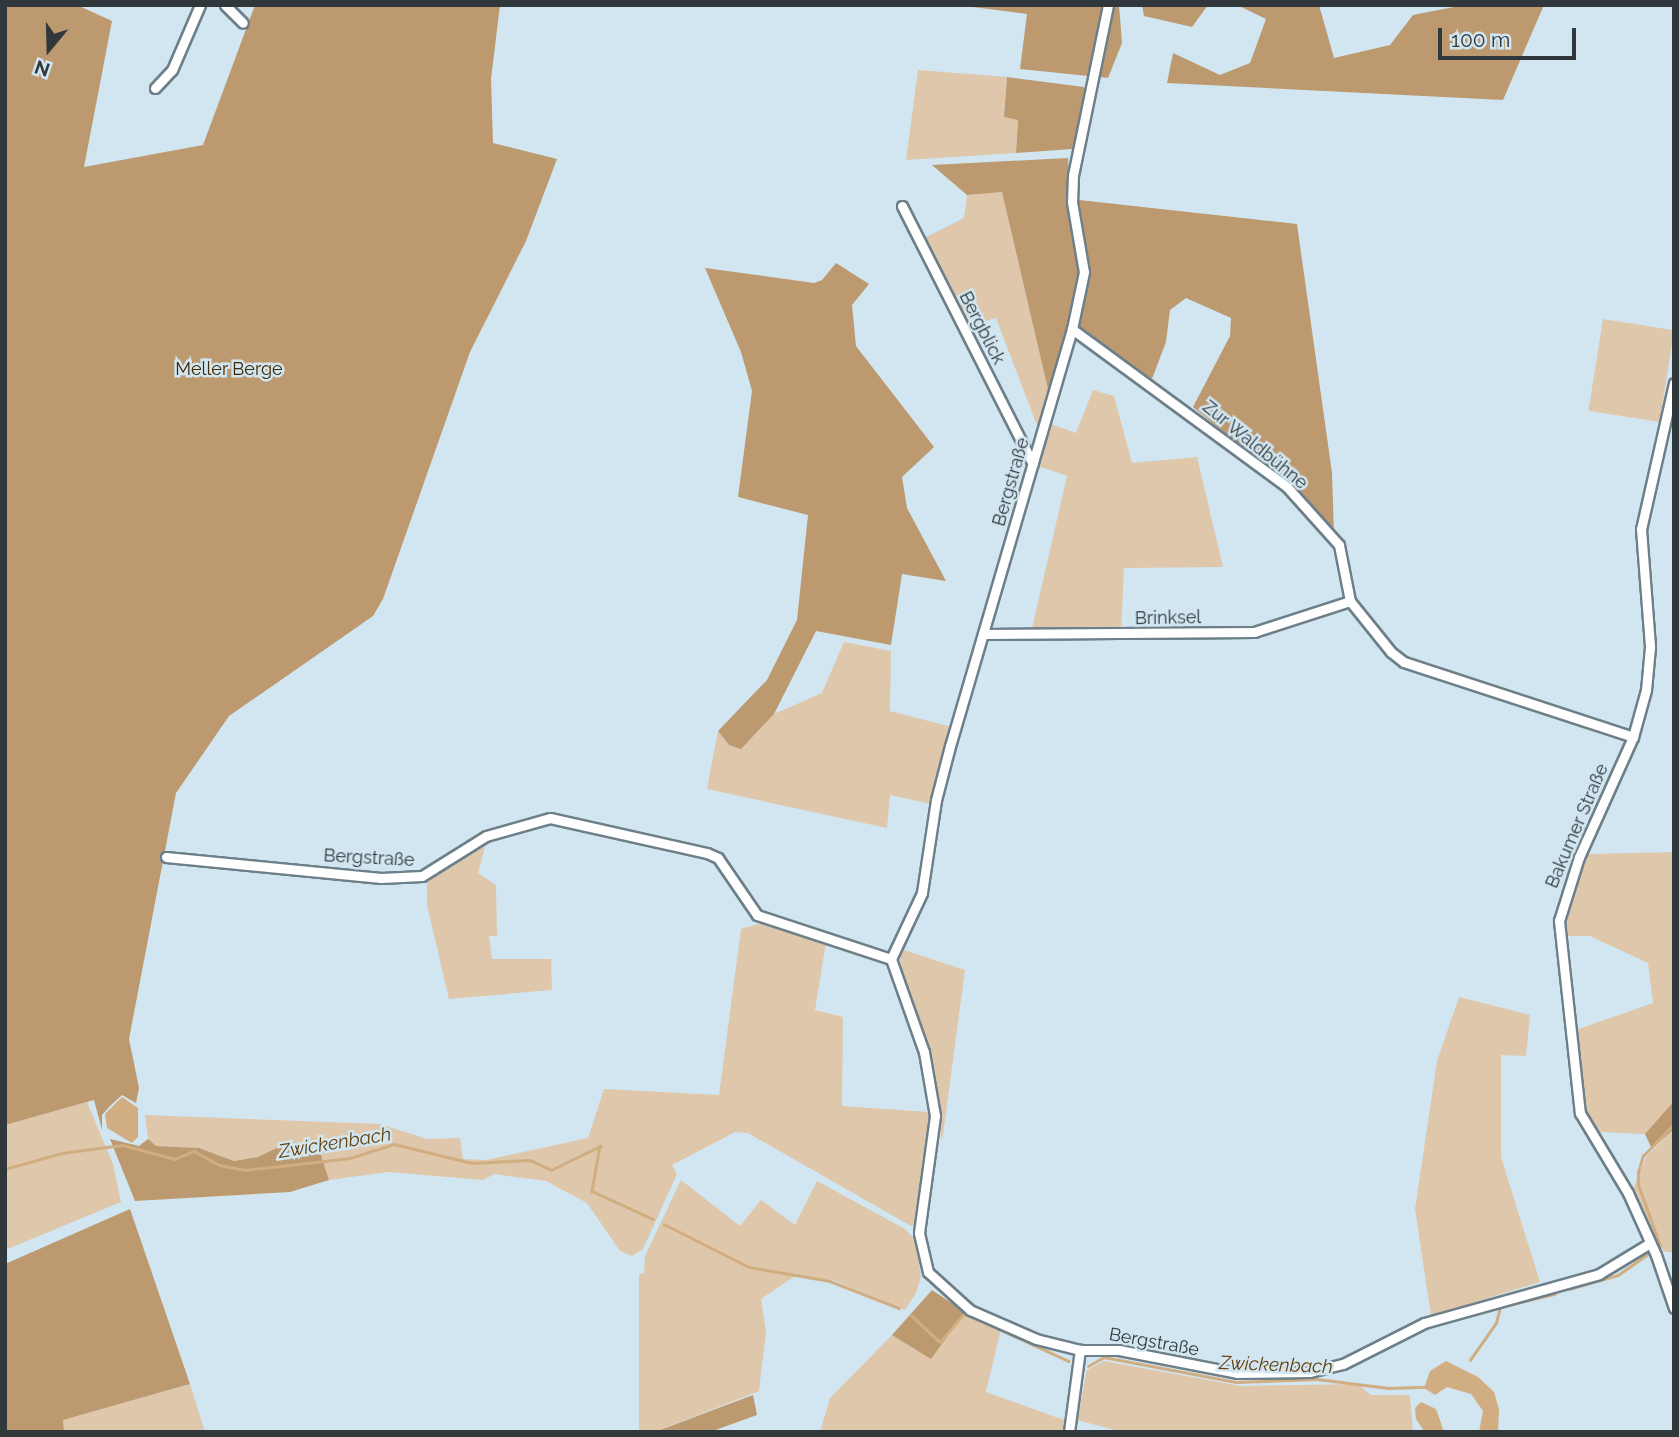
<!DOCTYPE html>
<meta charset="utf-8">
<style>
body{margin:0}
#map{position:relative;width:1679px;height:1437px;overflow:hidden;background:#d2e6f1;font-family:Raleway,sans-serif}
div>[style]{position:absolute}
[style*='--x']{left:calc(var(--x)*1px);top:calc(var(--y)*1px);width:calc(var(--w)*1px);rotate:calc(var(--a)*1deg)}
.green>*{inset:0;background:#dfc7ab;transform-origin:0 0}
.forest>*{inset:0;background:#bc996f}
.water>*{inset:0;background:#d1ad82}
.stream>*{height:2.5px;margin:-1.25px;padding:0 1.25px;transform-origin:1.25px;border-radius:1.25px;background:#d1ad82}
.roads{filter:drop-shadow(2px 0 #6d7f89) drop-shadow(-2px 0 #6d7f89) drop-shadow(0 2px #6d7f89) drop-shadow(0 -2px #6d7f89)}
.street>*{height:9px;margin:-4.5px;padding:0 4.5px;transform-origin:4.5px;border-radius:4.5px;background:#fff}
span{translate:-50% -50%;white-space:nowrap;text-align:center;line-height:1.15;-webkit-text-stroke:5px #d2e6f1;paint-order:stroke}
.street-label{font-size:18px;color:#30383c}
.park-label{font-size:18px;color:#422905}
.water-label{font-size:19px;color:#64410c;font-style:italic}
.frame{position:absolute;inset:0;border:7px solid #30383c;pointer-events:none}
.north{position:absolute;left:14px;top:14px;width:70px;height:70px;-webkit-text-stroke:5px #d2e6f1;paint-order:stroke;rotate:199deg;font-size:19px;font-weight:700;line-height:28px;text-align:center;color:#30383c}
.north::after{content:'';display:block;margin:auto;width:24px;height:32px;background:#30383c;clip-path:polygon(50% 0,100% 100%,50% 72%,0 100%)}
.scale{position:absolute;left:1438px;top:28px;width:138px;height:32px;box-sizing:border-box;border:4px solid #30383c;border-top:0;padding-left:9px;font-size:21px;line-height:24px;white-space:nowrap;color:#30383c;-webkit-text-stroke:5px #d2e6f1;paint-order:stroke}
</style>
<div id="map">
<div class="green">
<div style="clip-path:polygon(918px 70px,1007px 77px,1004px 116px,1018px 120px,1016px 153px,906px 160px)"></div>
<div style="clip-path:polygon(1002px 192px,1050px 398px,1045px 422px,1076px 433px,1093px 390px,1114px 396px,1132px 463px,1197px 457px,1223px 567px,1124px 568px,1121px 635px,1030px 637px,1067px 476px,1033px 464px,1041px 436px,996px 318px,966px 327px,920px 240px,964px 218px,967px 195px)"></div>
<div style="left:1603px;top:319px;width:72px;height:93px;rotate:9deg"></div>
<div style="clip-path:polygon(844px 642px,891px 651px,890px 711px,952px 727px,931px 804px,890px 795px,887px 828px,707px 789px,718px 731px,729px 745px,741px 748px,774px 714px,822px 693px)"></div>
<div style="clip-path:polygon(485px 847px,478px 873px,496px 885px,497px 936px,489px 936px,492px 959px,551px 959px,552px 990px,449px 999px,427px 905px,427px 882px,441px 866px)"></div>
<div style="clip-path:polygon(1674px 852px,1674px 1101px,1645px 1134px,1600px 1132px,1583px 1108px,1573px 1031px,1653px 1003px,1648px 963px,1590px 936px,1567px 936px,1566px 911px,1588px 854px)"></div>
<div style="clip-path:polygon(765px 922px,826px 942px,815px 1010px,843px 1017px,842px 1106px,929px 1112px,930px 1148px,918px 1224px,911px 1226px,748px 1133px,735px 1132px,672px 1165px,677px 1174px,643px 1249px,632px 1256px,620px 1251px,587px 1203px,546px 1181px,494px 1174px,483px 1180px,388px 1172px,329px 1180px,321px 1155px,289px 1142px,258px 1157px,234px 1161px,199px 1148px,156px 1146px,148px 1139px,145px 1115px,380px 1124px,427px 1139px,460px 1138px,463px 1159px,486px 1160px,588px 1138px,604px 1089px,719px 1095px,741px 929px)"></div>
<div style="clip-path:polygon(901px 949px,965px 970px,942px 1142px,928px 1047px,900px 972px)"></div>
<div style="clip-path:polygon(1459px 997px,1530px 1015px,1526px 1056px,1501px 1055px,1501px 1157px,1540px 1282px,1431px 1316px,1415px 1209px,1437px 1061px)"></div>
<div style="clip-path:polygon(87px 1102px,113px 1164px,121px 1202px,5px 1250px,5px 1125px)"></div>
<div style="clip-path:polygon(1674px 1129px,1674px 1252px,1666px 1252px,1655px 1243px,1633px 1189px,1646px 1157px)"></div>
<div style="clip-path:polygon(681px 1180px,740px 1226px,761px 1200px,795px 1225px,817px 1181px,905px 1229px,916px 1241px,921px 1277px,916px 1293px,905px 1310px,833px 1280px,795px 1276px,761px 1299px,766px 1332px,759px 1391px,655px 1432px,639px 1432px,639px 1274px,644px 1273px,645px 1256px)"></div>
<div style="clip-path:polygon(965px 1312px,1001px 1329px,986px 1392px,1067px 1421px,1064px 1432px,820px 1432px,830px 1398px,892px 1335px,931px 1358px)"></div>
<div style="clip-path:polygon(1104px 1361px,1241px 1386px,1358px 1384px,1371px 1395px,1410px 1395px,1413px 1432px,1122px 1432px,1077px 1420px,1087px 1370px)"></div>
<div style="clip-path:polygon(190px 1384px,205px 1432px,64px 1432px,63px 1420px)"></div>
</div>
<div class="forest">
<div style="clip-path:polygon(5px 5px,77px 5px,112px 21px,84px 167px,203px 145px,255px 5px,500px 5px,491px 79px,493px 143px,557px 159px,526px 241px,470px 352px,383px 599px,373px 616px,229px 716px,176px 793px,129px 1039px,139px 1088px,136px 1103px,122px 1095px,110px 1106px,102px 1115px,102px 1130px,94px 1100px,5px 1125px)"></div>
<div style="clip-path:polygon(957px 5px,1119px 5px,1122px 43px,1108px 78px,1020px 69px,1027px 14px)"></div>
<div style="clip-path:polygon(1142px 5px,1208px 5px,1192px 27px,1144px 16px)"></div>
<div style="clip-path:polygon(1237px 5px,1319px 5px,1334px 58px,1390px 45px,1413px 15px,1464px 5px,1544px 5px,1503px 100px,1167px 83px,1173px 53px,1220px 75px,1250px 63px,1266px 19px)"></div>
<div style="clip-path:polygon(1007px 77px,1084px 87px,1089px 93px,1072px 149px,1016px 153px,1018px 120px,1004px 117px)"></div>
<div style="clip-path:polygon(1068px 158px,1070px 199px,1297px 224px,1332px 473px,1334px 534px,1289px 485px,1193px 407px,1230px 336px,1231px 318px,1186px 298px,1170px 310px,1166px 342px,1152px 379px,1069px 322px,1050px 398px,1002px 192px,967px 195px,932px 165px)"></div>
<div style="clip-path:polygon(836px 263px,869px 284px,852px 305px,856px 346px,934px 447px,902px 477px,907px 508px,946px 581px,902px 574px,891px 645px,816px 631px,774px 714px,741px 749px,729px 745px,718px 731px,767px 680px,797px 620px,808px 515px,738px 497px,752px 391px,741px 352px,705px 268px,814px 283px,822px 280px)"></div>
<div style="clip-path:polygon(1674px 1101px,1674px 1129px,1652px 1149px,1645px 1134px)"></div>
<div style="clip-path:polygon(110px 1139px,139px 1146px,148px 1139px,156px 1146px,199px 1148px,234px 1161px,258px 1157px,289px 1142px,321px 1155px,329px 1180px,290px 1192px,135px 1201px)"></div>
<div style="clip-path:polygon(130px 1209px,190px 1384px,63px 1420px,64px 1432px,5px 1432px,5px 1264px)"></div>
<div style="clip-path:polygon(932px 1290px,965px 1312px,931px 1359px,892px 1335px)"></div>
<div style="clip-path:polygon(753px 1395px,757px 1415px,710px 1432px,655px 1432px)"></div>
</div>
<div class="water">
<div style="clip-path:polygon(122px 1097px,138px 1108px,138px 1137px,132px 1143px,107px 1128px,105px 1114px)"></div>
<div style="clip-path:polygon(1446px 1361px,1478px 1377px,1494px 1392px,1499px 1409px,1498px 1432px,1479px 1432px,1483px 1411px,1471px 1394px,1447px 1387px,1435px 1395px,1424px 1388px,1430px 1371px)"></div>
<div style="clip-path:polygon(1421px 1402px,1436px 1409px,1444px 1432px,1424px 1431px,1416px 1419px,1415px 1408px)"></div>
</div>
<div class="stream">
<div style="--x:5;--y:1169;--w:59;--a:-15.7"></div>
<div style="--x:62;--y:1153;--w:62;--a:-7.5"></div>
<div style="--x:123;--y:1145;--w:54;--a:15.1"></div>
<div style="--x:175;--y:1159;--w:21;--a:-23"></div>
<div style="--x:194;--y:1151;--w:29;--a:29"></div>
<div style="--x:219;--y:1165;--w:26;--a:11"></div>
<div style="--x:245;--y:1170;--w:106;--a:-6.5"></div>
<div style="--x:350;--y:1158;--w:46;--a:-17.7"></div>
<div style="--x:394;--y:1144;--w:80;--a:13.7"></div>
<div style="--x:472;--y:1163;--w:58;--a:-3"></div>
<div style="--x:530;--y:1160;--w:23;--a:25"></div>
<div style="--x:551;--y:1170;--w:55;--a:-26.1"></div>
<div style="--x:600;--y:1146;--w:46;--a:100.1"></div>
<div style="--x:592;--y:1191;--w:67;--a:24.7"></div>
<div style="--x:664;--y:1224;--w:95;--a:26.8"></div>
<div style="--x:749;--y:1267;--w:82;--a:9.8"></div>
<div style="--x:830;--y:1281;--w:74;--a:21.4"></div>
<div style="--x:1660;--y:1246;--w:65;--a:-109.8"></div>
<div style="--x:1638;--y:1185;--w:13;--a:-90"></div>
<div style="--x:1638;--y:1172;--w:17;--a:-73"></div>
<div style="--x:1643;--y:1156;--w:45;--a:-45.9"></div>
<div style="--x:1569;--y:1289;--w:51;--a:-15.9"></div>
<div style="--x:1618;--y:1275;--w:35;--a:-35"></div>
<div style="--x:911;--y:1315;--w:40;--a:43"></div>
<div style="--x:940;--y:1342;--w:38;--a:-50"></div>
<div style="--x:964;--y:1313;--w:115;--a:24.6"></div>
<div style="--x:1470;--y:1360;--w:45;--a:-54.9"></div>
<div style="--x:1496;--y:1323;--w:16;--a:-76"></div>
<div style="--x:1500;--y:1307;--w:56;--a:-13.5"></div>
<div style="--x:1088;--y:1366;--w:18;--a:-29"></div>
<div style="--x:1104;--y:1357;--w:134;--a:10.7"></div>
<div style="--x:1236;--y:1382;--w:81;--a:-2.1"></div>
<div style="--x:1317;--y:1379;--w:72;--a:7.2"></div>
<div style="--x:1388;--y:1388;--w:38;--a:-2"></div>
</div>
<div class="roads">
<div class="street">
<div style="--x:225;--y:5;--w:25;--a:45"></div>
<div style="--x:1108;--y:5;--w:174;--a:101.6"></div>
<div style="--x:1073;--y:175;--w:27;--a:92"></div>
<div style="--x:1072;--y:202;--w:71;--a:80.3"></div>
<div style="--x:1084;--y:272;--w:58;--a:101.9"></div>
<div style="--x:1072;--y:329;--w:434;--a:106.3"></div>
<div style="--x:950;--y:746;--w:56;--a:104.5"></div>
<div style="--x:936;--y:800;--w:94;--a:98.6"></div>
<div style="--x:922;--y:893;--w:73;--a:115.2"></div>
<div style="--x:891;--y:959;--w:99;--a:70.5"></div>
<div style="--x:924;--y:1052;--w:65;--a:80.2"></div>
<div style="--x:935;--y:1116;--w:118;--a:97.8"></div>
<div style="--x:919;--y:1233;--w:40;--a:77"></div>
<div style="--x:928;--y:1272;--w:57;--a:42.1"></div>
<div style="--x:970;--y:1310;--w:72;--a:23.7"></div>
<div style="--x:1036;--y:1339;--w:45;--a:14"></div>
<div style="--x:1080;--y:1350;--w:39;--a:0"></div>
<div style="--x:1119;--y:1350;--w:120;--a:11"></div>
<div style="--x:1237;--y:1373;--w:73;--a:-0.8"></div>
<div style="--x:1310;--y:1372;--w:34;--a:-14"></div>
<div style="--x:1343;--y:1364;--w:91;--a:-26.8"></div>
<div style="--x:1424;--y:1323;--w:182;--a:-15.6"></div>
<div style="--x:1599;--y:1274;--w:60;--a:-31.3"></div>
<div style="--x:155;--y:88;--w:25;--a:-47"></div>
<div style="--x:172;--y:70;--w:71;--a:-66.7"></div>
<div style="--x:902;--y:206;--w:289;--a:63.1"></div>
<div style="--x:1072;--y:329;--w:267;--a:36.3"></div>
<div style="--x:1287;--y:487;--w:78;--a:48.1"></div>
<div style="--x:1339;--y:545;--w:57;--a:78.9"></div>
<div style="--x:1350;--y:601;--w:65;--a:51.2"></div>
<div style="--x:1391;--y:652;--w:16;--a:38"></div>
<div style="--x:1404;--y:662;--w:241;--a:18.1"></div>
<div style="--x:1674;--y:383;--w:150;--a:102.7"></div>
<div style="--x:1641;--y:529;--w:118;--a:85.6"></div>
<div style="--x:1650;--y:647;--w:43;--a:95.3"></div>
<div style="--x:1646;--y:690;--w:49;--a:105.5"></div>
<div style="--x:1633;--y:737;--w:132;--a:114.2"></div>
<div style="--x:1579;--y:857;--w:67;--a:107.4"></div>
<div style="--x:1559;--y:921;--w:193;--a:83.8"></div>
<div style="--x:1580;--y:1113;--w:93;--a:59"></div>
<div style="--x:1628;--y:1193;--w:68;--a:65.7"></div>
<div style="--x:1656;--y:1255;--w:56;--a:71.2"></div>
<div style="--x:983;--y:634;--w:271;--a:-0.4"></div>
<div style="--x:1254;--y:632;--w:101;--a:-17.9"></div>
<div style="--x:166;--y:857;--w:216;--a:5.6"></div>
<div style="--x:381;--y:878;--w:41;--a:-2.8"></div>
<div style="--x:422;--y:876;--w:75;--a:-32"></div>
<div style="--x:486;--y:836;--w:66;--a:-15.7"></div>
<div style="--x:550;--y:818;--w:161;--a:12.6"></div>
<div style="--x:707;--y:853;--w:12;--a:24"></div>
<div style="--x:718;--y:858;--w:69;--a:55.6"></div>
<div style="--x:757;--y:915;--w:141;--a:18.2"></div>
<div style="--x:1069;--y:1432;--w:83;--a:-82.4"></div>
</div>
</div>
<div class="street-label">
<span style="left:982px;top:328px;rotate:63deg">Bergblick</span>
<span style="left:1255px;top:445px;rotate:39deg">Zur Waldbühne</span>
<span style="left:1011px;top:482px;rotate:-74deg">Bergstraße</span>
<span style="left:1168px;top:618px;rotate:-1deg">Brinksel</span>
<span style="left:1577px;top:826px;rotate:-67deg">Bakumer Straße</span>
<span style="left:369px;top:858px;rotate:3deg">Bergstraße</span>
<span style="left:1154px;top:1342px;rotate:10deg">Bergstraße</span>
</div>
<div class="park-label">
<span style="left:229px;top:369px">Meller Berge</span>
</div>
<div class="water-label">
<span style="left:335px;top:1143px;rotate:-9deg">Zwickenbach</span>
<span style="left:1276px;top:1365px;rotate:2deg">Zwickenbach</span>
</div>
<div class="frame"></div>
<div class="north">N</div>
<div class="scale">100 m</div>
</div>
